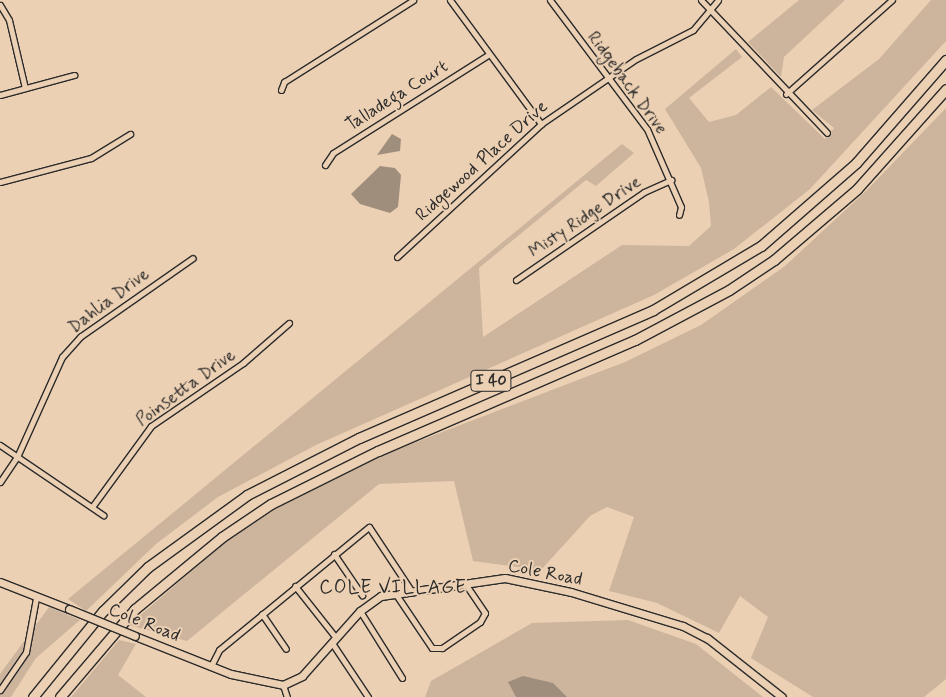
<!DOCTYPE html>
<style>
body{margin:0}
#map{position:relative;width:946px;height:697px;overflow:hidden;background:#ecd0b3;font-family:Mynerve,sans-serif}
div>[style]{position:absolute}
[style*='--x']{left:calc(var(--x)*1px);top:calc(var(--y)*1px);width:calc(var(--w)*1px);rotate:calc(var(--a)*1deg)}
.green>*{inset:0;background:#cdb59d}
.water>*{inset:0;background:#a08e7d}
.roads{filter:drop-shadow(1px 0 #2b2b2b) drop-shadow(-1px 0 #2b2b2b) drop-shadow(0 1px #2b2b2b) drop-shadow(0 -1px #2b2b2b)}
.street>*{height:5px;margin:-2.5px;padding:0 2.5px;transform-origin:2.5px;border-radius:2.5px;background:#ecd0b3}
.secondary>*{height:7px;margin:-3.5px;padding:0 3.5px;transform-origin:3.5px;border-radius:3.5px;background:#ecd0b3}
.highway>*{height:9px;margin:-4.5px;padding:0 4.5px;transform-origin:4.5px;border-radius:4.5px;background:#ecd0b3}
.bridges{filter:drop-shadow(1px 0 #2b2b2b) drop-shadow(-1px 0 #2b2b2b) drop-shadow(0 1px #2b2b2b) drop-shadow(0 -1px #2b2b2b)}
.secondary-bridge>*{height:7px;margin:-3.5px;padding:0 3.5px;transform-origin:3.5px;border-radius:3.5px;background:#ecd0b3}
span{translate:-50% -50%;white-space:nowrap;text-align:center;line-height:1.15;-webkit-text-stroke:4px #ecd0b3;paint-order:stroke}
.shield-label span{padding:1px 4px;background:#ecd0b3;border:1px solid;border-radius:4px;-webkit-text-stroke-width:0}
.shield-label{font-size:16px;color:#2b2b2b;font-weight:700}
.street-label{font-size:18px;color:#2b2b2b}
.neighbourhood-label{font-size:19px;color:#2b2b2b;letter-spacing:1px}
</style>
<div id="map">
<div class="green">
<div style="clip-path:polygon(799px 0,845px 0,784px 57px,781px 77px,748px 42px)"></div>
<div style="clip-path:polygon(931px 0,946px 0,946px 41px,810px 189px,734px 249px,654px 295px,316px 445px,218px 497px,156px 544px,86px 611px,68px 599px,622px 144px,634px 153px,596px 186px,586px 180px,479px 268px,483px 337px,622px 245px,689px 246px,711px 226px,709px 202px,701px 168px,665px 109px,736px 49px,742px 57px,689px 98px,709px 122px,736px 115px,771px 87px,825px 139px,834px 128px,812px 110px,879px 59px)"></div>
<div style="clip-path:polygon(946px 108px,946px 679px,924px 697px,813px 697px,751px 658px,768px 617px,740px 596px,719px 633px,657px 603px,609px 591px,634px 517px,607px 507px,590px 516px,541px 570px,473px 561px,454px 481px,379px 484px,187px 641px,129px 625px,223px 544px,282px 505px,390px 452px,625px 362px,701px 325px,785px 266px,866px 191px)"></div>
<div style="clip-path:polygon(49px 607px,80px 620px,36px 658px,11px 697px,0 697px,0 674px)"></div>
<div style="clip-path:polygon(628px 620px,696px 644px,763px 697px,425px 697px,431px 681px,532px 623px)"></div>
<div style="clip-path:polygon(119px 640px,136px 644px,118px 675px,146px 697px,71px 697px)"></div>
</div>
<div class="water">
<div style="clip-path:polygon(392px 134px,401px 139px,400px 151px,377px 155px)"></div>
<div style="clip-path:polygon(380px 166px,395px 168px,401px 175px,398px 207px,390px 213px,360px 204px,351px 194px)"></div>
<div style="clip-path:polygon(523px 676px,553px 683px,567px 697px,516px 697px,508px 682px)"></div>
</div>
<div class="roads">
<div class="street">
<div style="--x:450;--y:0;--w:154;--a:53.7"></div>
<div style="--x:550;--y:0;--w:161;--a:53.1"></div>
<div style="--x:647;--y:129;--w:85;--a:66.4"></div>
<div style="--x:681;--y:207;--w:8;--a:104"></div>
<div style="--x:701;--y:0;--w:183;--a:46.5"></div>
<div style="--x:0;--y:5;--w:17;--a:59"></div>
<div style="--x:9;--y:20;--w:70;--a:76.8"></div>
<div style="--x:281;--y:90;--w:9;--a:-69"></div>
<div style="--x:284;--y:82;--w:153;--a:-32.4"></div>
<div style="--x:786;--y:94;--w:142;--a:-41.6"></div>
<div style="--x:0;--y:95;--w:77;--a:-15.1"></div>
<div style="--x:325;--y:165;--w:14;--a:-56"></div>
<div style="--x:333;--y:153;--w:183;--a:-32.3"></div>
<div style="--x:0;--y:182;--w:94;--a:-14.8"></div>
<div style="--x:91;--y:158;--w:46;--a:-31.6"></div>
<div style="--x:397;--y:257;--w:196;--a:-42.7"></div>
<div style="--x:541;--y:124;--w:115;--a:-34.4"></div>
<div style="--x:636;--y:59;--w:64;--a:-27"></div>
<div style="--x:693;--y:30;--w:39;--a:-50"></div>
<div style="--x:516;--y:280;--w:155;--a:-34.5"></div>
<div style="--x:644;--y:192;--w:30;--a:-24"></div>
<div style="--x:0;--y:445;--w:125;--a:34.2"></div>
<div style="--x:0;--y:482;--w:30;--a:-56"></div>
<div style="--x:17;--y:457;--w:110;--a:-65.8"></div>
<div style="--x:62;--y:357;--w:28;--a:-48"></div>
<div style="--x:81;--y:336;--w:136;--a:-34.9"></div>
<div style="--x:92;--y:507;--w:100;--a:-53.9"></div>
<div style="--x:151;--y:426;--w:112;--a:-34.4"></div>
<div style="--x:243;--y:363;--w:61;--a:-41"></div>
<div style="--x:334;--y:554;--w:50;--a:55.7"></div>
<div style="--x:295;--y:586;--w:66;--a:51.7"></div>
<div style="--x:395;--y:593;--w:66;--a:56.1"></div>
<div style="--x:432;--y:648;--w:10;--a:0"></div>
<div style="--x:442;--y:648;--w:46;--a:-34.4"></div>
<div style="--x:480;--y:622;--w:10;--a:-61"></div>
<div style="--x:485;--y:613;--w:37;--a:-124"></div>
<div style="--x:360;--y:611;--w:79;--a:57.9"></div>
<div style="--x:262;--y:614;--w:42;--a:55.6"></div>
<div style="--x:332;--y:643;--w:65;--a:56.3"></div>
<div style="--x:211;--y:666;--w:18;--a:-63"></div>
<div style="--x:219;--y:650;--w:194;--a:-39.4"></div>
<div style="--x:369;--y:527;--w:74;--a:56.5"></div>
<div style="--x:283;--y:685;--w:13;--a:72"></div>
<div style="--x:0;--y:690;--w:46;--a:-55.6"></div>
<div style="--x:26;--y:652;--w:55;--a:-79.5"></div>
</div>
<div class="secondary">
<div style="--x:0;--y:582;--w:74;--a:21.4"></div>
<div style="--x:135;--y:636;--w:103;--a:21.6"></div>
<div style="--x:231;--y:674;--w:53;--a:11.9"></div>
<div style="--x:283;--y:685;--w:21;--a:-25"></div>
<div style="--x:302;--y:676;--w:87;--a:-48.3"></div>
<div style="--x:360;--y:611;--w:26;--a:-36"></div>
<div style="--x:381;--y:596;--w:125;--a:-8.3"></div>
<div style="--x:505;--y:578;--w:67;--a:12"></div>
<div style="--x:571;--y:592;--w:117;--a:16.9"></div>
<div style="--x:683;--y:626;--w:27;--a:27"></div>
<div style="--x:707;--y:638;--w:95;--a:38.2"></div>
</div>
<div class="highway">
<div style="--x:33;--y:697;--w:111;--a:-50.9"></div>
<div style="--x:103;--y:611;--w:63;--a:-44.4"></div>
<div style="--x:148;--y:567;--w:122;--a:-36"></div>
<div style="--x:247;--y:495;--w:126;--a:-27"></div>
<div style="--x:359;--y:438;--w:321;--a:-23.5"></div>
<div style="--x:653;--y:310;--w:126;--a:-30.7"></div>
<div style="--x:761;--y:246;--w:126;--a:-41.1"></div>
<div style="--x:856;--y:163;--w:137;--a:-48.9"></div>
<div style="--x:60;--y:697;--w:116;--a:-49.6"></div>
<div style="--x:135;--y:609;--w:113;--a:-39.6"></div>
<div style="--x:222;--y:537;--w:59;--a:-34"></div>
<div style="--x:271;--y:504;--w:119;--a:-26.4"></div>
<div style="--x:378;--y:451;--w:280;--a:-23.4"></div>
<div style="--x:635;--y:340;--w:106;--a:-28"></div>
<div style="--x:729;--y:290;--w:54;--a:-33.7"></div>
<div style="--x:774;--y:260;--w:109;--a:-40.5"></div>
<div style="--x:857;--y:189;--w:134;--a:-48.3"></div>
</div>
</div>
<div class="bridges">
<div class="secondary-bridge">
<div style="--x:69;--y:609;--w:71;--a:22.2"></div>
</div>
</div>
<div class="shield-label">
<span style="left:491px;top:381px">I 40</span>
</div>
<div class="street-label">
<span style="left:627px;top:83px;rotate:54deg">Ridgeback Drive</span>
<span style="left:397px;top:96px;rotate:-32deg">Talladega Court</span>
<span style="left:482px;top:161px;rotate:-42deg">Ridgewood Place Drive</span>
<span style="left:585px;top:217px;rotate:-34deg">Misty Ridge Drive</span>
<span style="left:109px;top:301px;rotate:-37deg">Dahlia Drive</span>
<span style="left:186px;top:388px;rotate:-36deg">Poinsetta Drive</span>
<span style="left:545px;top:573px;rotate:11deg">Cole Road</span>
<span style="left:144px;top:623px;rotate:22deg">Cole Road</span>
</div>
<div class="neighbourhood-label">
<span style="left:393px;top:588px">COLE VILLAGE</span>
</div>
</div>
